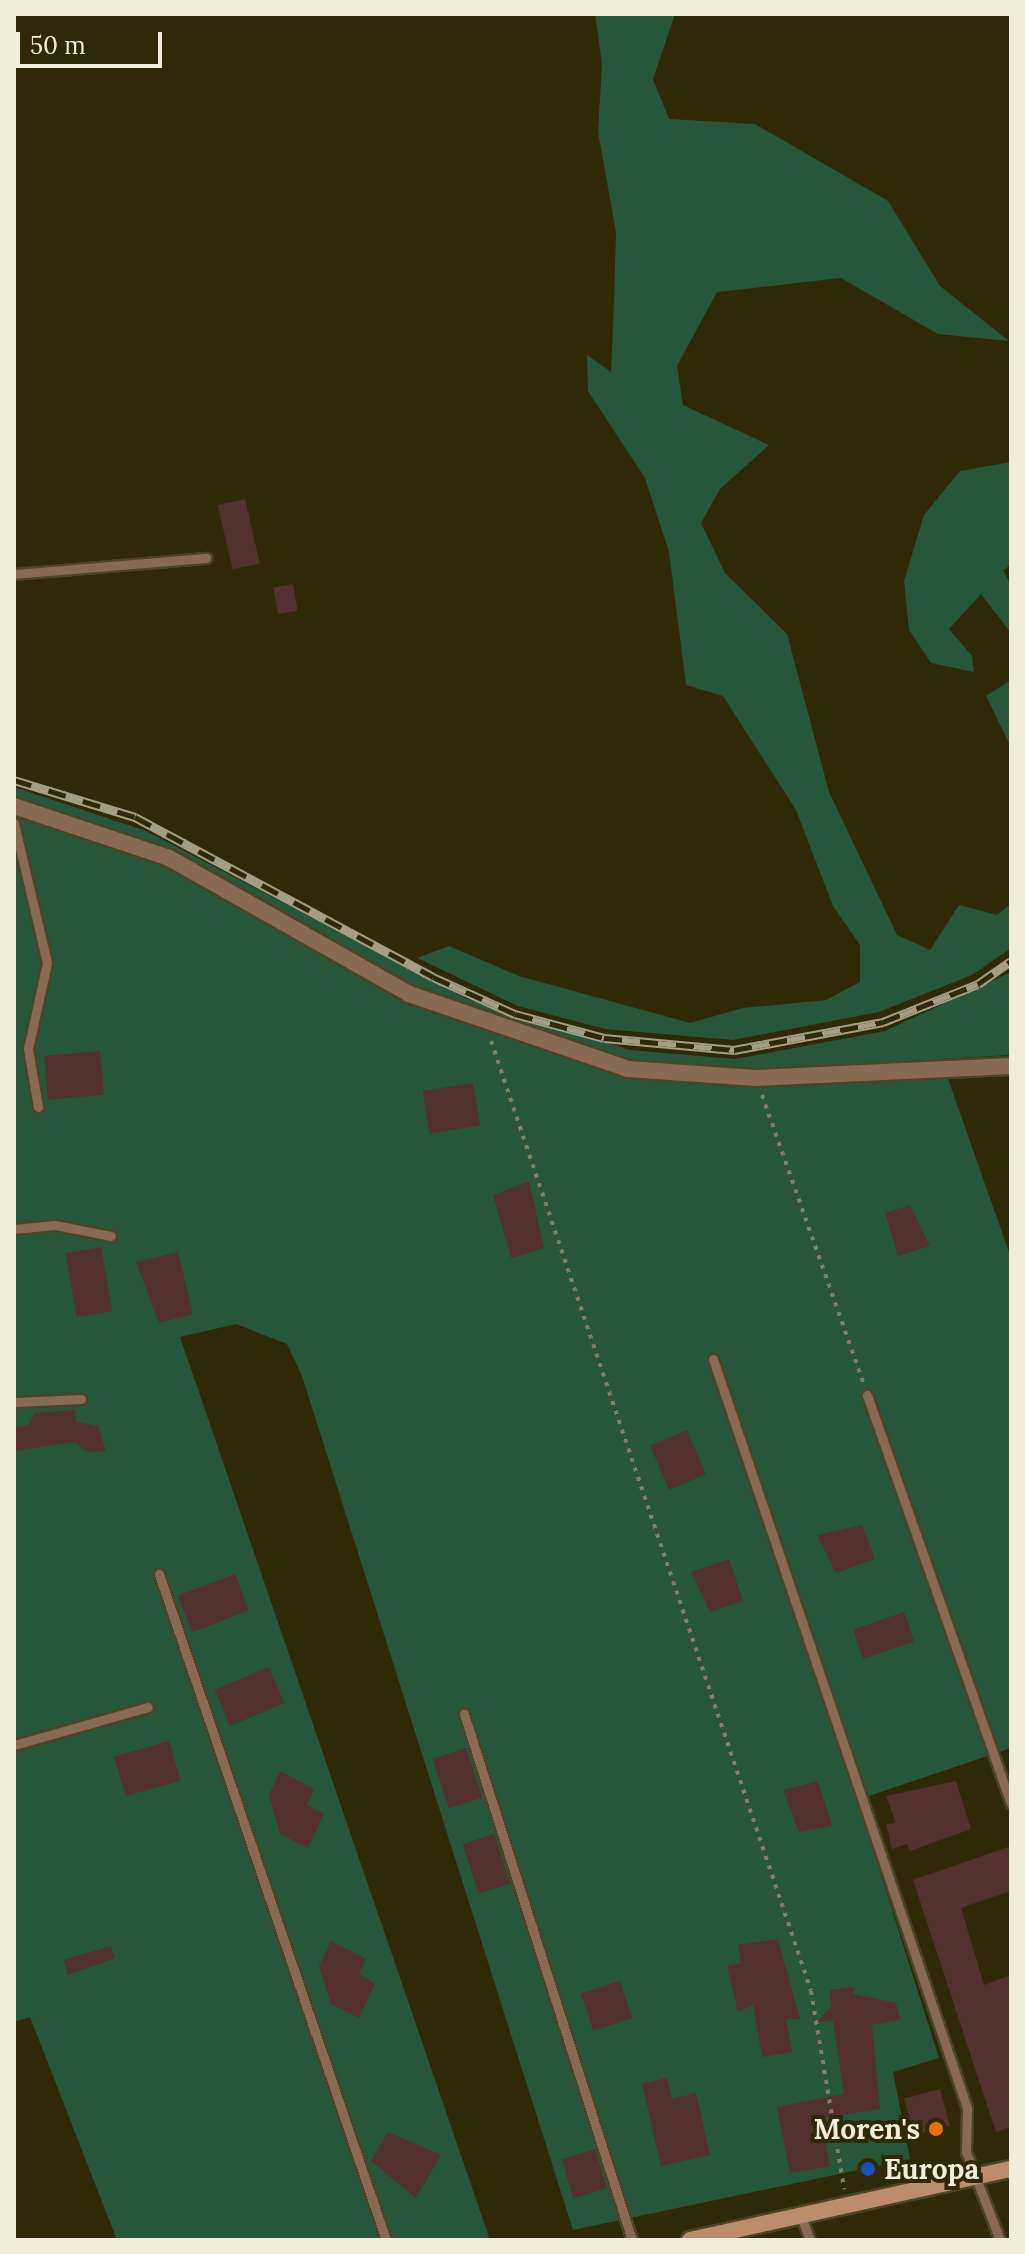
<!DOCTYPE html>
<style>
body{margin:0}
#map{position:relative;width:1025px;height:2254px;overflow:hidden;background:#302908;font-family:Lora,serif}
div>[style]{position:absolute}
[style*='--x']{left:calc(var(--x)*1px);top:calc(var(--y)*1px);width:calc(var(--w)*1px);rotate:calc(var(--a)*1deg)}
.green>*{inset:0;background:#26573b}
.building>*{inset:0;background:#52312f;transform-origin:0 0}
.path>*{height:4px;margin-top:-2px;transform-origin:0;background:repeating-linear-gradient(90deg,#837e63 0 4px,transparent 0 10px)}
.roads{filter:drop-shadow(2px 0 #4b4426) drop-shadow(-2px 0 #4b4426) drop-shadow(0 2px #4b4426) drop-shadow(0 -2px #4b4426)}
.lane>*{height:9px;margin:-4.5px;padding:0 4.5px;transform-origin:4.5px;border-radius:4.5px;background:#876954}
.street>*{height:16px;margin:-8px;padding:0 8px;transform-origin:8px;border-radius:8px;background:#876954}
.secondary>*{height:16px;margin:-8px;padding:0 8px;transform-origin:8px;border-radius:8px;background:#bd8d6b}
.rail>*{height:9px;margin-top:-4.5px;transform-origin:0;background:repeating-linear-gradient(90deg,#302908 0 18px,#a39e85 0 36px);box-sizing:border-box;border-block:2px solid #a39e85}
.dots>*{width:22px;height:22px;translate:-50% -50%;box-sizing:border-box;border:4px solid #302908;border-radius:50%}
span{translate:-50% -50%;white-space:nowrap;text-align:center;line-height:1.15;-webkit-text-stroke:8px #302908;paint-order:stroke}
.poi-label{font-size:28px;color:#f1eddb;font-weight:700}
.right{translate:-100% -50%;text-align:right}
.left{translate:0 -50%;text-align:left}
.frame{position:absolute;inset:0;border:16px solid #f1eddb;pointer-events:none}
.scale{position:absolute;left:16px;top:32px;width:146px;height:36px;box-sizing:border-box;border:4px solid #f1eddb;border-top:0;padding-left:10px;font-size:24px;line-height:28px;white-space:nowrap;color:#f1eddb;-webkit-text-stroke:6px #302908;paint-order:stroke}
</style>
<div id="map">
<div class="green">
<div style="clip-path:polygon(595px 14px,675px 14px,653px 79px,669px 119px,755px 124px,888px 201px,940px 286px,1009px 341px,938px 334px,841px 278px,717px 292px,677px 366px,683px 405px,769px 445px,720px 489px,701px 523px,725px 573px,787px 634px,829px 792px,897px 935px,930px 950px,959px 905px,997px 915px,1011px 904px,1011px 948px,972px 975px,879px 1012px,733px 1040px,605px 1029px,518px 1006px,417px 958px,449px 946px,519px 976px,690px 1023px,743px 1008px,826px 1000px,860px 982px,860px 945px,833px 906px,796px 810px,723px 696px,686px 685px,669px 552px,645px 478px,588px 391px,587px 355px,611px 372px,614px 303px,616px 232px,598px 132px,602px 63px)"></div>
<div style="clip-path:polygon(1011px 462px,1011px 565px,1003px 570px,1011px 586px,1011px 633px,981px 594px,949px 629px,972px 656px,974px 672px,931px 663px,909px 630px,904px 581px,924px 515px,960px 471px)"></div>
<div style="clip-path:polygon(1011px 680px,1011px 747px,986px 696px)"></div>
<div style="clip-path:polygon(14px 787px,146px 831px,467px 999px,630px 1050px,735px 1059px,885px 1031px,1011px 972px,1011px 1055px,941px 1059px,1011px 1258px,1011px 1748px,857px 1800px,939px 2058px,893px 2072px,910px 2159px,573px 2230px,302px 1376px,287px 1344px,236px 1324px,180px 1337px,490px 2240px,117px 2240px,30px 2017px,14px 2022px)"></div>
</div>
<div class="building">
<div style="left:245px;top:499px;width:66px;height:28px;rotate:77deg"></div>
<div style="left:293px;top:584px;width:27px;height:20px;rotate:80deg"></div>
<div style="left:100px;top:1051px;width:44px;height:56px;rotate:85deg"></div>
<div style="left:473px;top:1083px;width:43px;height:51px;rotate:81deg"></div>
<div style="clip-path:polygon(529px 1181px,544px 1248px,511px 1258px,493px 1195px)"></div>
<div style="clip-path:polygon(910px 1205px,930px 1246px,898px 1256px,885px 1213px)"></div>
<div style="left:101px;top:1247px;width:65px;height:36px;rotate:80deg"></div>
<div style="clip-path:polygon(178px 1252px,193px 1314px,159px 1323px,136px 1262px)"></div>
<div style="clip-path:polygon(75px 1410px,76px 1422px,98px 1426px,106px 1451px,87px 1452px,75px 1442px,14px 1451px,14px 1427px,28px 1426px,35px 1413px)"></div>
<div style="left:687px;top:1430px;width:48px;height:40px;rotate:67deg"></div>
<div style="clip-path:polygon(862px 1525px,875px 1559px,836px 1573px,817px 1535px)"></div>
<div style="clip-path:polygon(729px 1559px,743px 1601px,710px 1612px,691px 1572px)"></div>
<div style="left:235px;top:1574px;width:39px;height:61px;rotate:69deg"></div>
<div style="left:904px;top:1612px;width:31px;height:54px;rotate:71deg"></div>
<div style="left:269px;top:1667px;width:39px;height:59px;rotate:67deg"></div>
<div style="left:169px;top:1741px;width:41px;height:57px;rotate:74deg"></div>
<div style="left:466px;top:1748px;width:52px;height:35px;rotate:72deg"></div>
<div style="clip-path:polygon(280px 1771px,314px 1789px,307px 1805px,324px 1814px,308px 1848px,280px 1834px,269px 1795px)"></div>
<div style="clip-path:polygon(818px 1781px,832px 1826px,799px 1832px,783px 1790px)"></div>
<div style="clip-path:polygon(956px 1781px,971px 1829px,910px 1851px,907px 1844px,892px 1849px,886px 1824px,896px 1823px,886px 1796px)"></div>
<div style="left:494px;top:1834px;width:52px;height:33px;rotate:72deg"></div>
<div style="clip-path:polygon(1011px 1846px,1011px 1891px,961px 1908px,984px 1985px,1011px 1975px,1011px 2127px,996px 2132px,913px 1880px)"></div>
<div style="clip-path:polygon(778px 1939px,800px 2019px,786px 2019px,792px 2052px,762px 2057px,753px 2005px,738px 2012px,727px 1966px,741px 1963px,738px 1945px)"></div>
<div style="clip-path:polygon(331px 1941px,366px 1959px,359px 1974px,375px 1984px,359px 2018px,331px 2004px,319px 1966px)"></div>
<div style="clip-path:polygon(111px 1946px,115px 1958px,68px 1975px,64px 1960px)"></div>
<div style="left:620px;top:1981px;width:39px;height:41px;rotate:72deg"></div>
<div style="clip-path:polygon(854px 1987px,853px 1994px,896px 2003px,900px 2020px,872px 2025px,880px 2109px,821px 2118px,830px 2166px,790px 2173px,777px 2107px,844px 2094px,833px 2021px,817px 2022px,831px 2007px,830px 1990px)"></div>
<div style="clip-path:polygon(667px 2078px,672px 2099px,696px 2093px,710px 2155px,661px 2166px,642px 2084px)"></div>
<div style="left:940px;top:2089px;width:38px;height:37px;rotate:75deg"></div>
<div style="clip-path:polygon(388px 2132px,441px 2155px,416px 2198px,371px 2161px)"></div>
<div style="left:595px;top:2149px;width:41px;height:35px;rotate:73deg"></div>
</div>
<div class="path">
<div style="--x:491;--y:1041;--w:1002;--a:71.38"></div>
<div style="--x:811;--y:1991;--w:201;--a:80.5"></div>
<div style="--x:762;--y:1095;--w:307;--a:70.6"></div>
</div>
<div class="roads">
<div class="lane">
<div style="--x:14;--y:574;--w:193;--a:-4.8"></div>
<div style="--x:14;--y:823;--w:144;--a:76.7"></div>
<div style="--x:47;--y:963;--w:88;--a:102.5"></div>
<div style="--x:28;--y:1049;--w:59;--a:80.2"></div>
<div style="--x:14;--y:1229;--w:41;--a:-5.6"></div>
<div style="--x:55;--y:1225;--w:57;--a:11.1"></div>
<div style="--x:713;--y:1359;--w:791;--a:71.27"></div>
<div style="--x:967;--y:2108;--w:44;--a:91.3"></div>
<div style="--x:966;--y:2152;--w:94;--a:68.9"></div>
<div style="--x:867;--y:1395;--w:433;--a:70.6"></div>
<div style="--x:14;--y:1402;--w:67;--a:-2.6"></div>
<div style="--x:159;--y:1574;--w:704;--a:71.18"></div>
<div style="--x:464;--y:1714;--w:552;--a:72.29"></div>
<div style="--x:14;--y:1745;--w:139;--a:-15.8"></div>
<div style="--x:800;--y:2214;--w:28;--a:69"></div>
</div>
<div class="street">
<div style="--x:14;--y:806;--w:163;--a:18.5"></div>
<div style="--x:169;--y:858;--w:276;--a:29.5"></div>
<div style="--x:409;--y:994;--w:231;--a:18.9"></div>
<div style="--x:628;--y:1069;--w:128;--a:4"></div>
<div style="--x:756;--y:1078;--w:255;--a:-2.7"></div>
</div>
<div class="secondary">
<div style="--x:690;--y:2240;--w:329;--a:-12.5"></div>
</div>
</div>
<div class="rail">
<div style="--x:14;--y:780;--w:127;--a:17"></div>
<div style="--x:135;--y:817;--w:338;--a:28.2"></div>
<div style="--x:433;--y:977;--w:90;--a:24.3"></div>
<div style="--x:515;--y:1014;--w:92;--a:15.1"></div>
<div style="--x:604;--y:1038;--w:131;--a:5.3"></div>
<div style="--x:734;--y:1050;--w:152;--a:-10.6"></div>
<div style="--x:883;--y:1022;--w:102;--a:-21.8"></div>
<div style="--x:978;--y:984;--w:40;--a:-34.9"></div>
</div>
<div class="dots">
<div style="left:936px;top:2129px;background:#e8710a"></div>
<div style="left:868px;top:2169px;background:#1a4fb4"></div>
</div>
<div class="poi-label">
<span class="right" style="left:920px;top:2129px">Moren's</span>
<span class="left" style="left:884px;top:2169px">Europa</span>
</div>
<div class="frame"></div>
<div class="scale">50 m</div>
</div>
